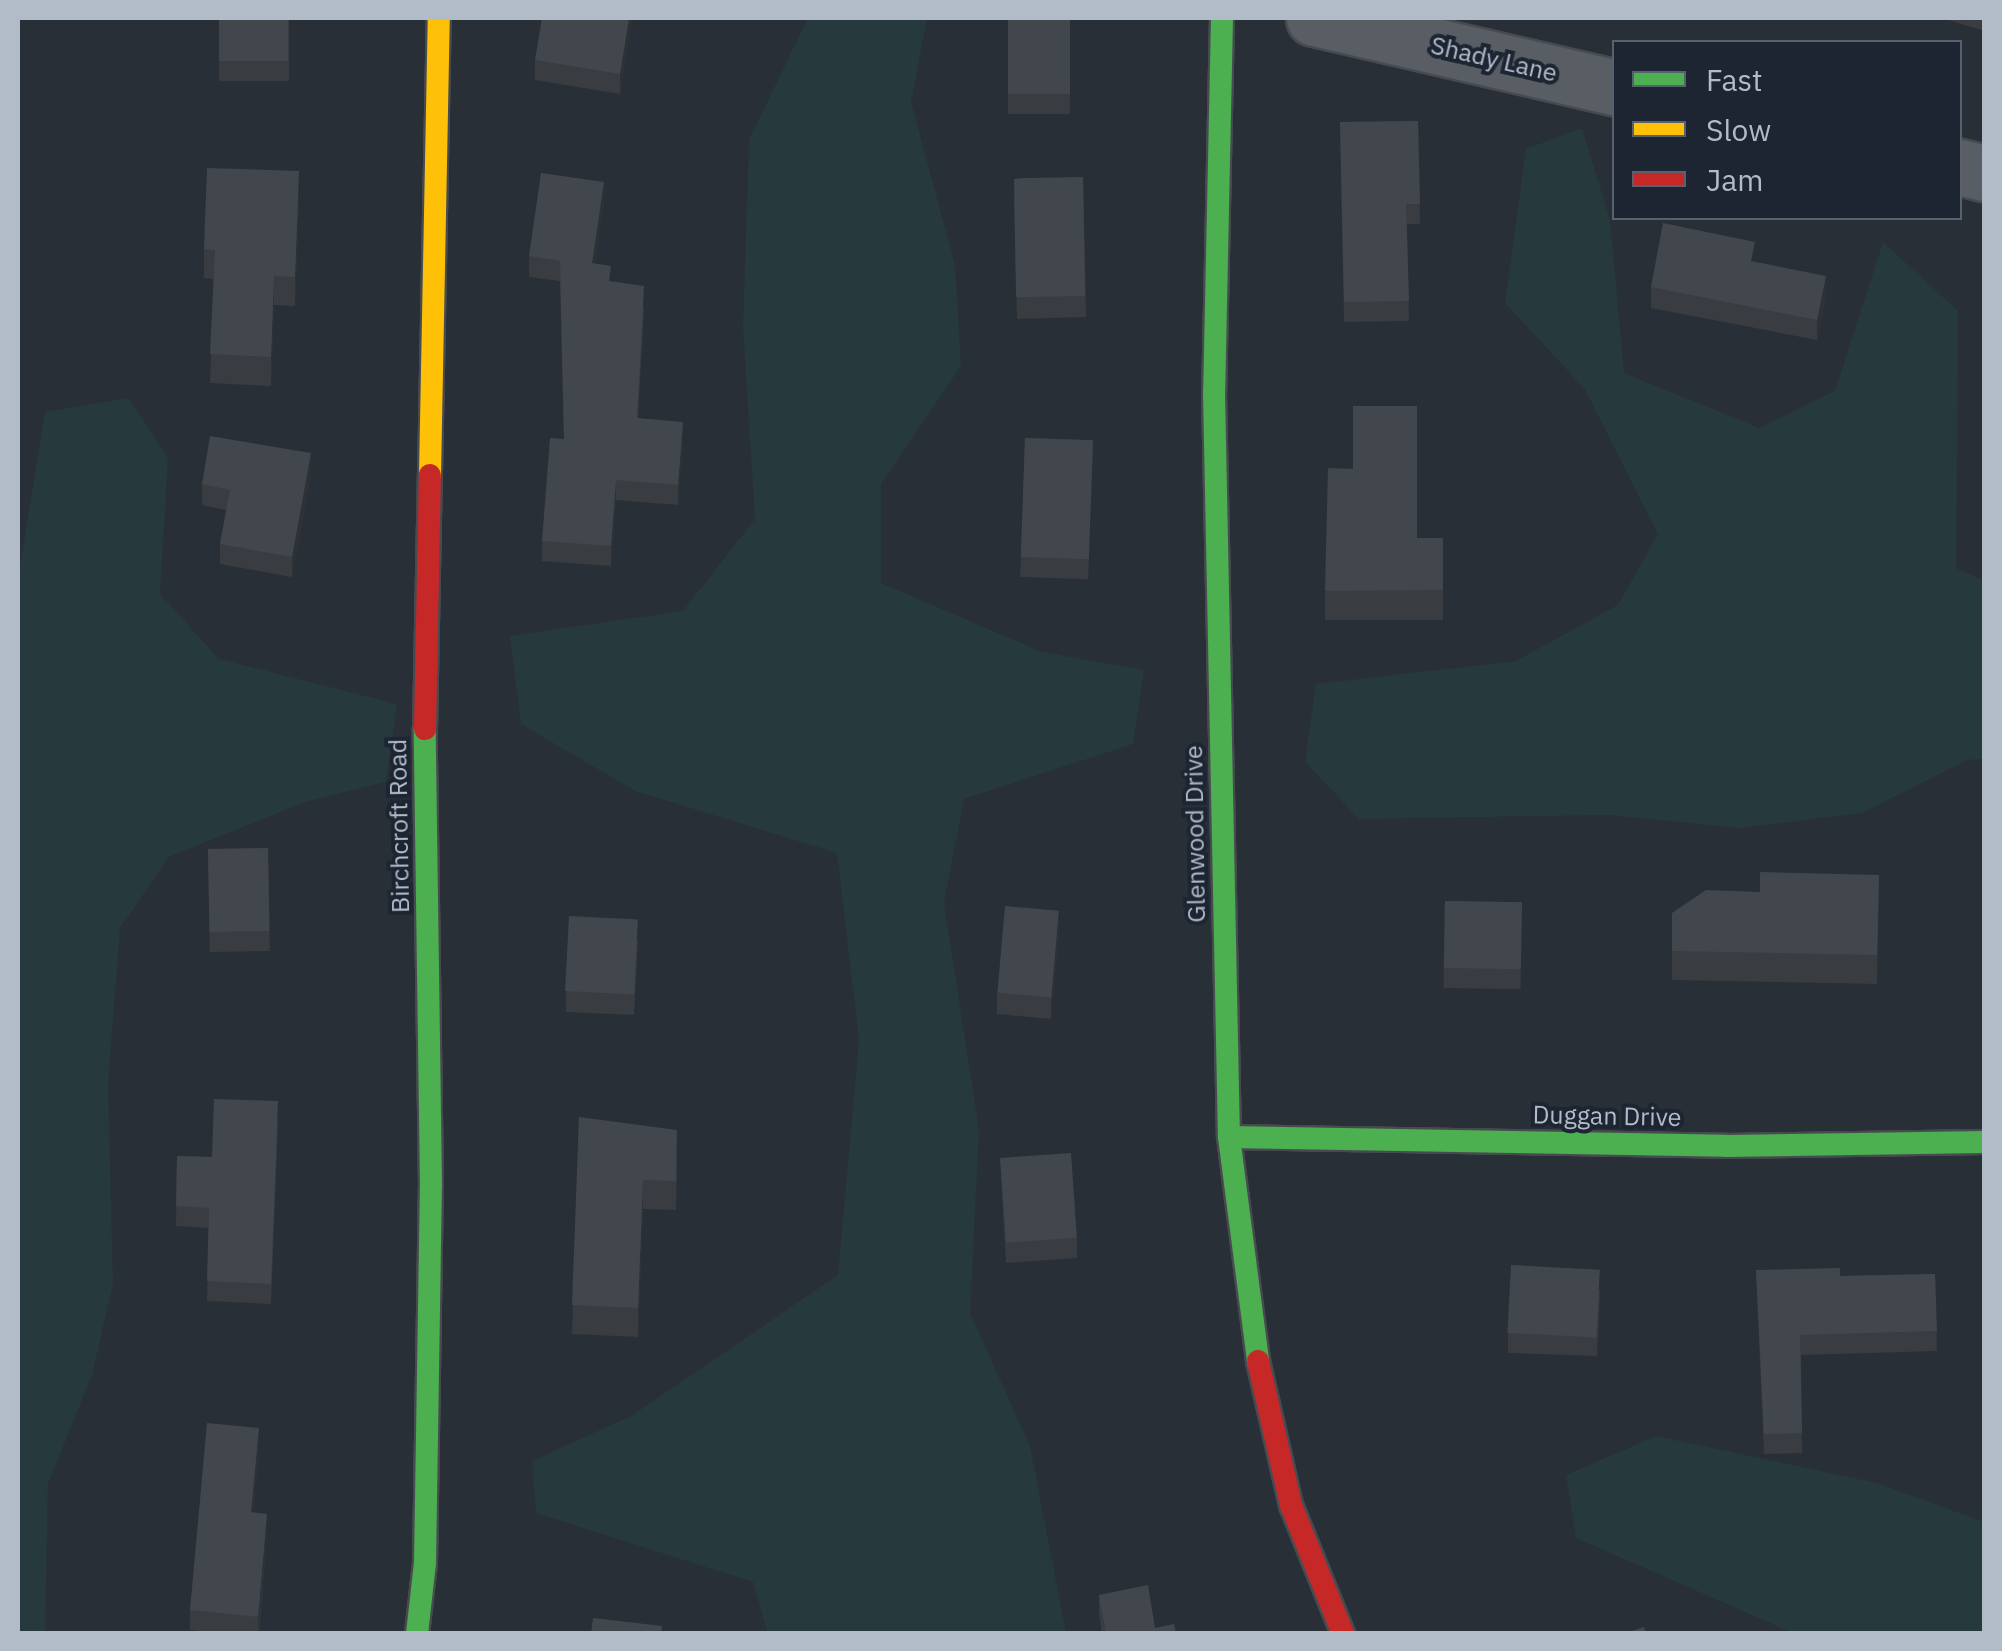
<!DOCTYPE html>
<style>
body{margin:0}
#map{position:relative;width:2002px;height:1651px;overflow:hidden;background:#292f36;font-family:"IBM Plex Sans",sans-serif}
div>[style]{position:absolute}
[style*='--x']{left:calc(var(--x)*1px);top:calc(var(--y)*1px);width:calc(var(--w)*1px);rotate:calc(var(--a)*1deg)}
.green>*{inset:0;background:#26393c}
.roads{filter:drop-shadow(2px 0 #474b51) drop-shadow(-2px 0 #474b51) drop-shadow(0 2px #474b51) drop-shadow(0 -2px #474b51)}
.street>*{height:55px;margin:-27.5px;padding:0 27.5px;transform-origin:27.5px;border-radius:27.5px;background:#595d64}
.fast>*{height:22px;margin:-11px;padding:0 11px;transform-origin:11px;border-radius:11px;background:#4caf50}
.slow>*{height:22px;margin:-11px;padding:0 11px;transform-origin:11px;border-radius:11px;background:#ffc107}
.jam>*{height:22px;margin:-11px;padding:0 11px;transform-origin:11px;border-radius:11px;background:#c62828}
.wall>*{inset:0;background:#393d42;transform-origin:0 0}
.shaded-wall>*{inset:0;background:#2e3236}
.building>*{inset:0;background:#42474d;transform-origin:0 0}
span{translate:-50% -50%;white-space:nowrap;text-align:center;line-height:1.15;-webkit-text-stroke:8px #1c2531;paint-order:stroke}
.street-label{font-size:25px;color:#b2bbc8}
.frame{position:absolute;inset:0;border:20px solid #b2bbc8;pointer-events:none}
.legend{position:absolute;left:1612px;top:40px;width:350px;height:180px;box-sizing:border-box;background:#1c2531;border:2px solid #58616d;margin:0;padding:12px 18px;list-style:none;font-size:30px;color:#b2bbc8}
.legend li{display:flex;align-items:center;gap:20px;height:50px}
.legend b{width:50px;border:2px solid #58616d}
</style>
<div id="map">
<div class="green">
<div style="clip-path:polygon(808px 18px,927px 18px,911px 102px,955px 265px,961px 366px,881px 484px,881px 583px,1042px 652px,1144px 670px,1133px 744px,964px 799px,944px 903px,979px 1130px,970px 1313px,1030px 1446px,1066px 1633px,768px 1633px,753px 1582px,536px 1513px,532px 1461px,631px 1416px,838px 1275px,859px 1040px,837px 853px,635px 791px,521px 724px,510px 636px,683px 611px,755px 519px,743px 328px,749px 140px)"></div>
<div style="clip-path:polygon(1582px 128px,1610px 220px,1624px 373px,1759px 428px,1835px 391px,1883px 242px,1958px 311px,1956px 568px,1984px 581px,1984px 759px,1967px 760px,1862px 813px,1740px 828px,1609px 815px,1359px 819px,1305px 762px,1316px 684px,1516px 661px,1618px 605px,1658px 534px,1584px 388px,1505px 303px,1526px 149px)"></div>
<div style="clip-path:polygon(129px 398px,168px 458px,160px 594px,219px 659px,397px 704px,386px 782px,302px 803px,169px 857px,120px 928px,108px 1083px,113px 1284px,92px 1375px,48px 1484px,45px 1633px,18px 1633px,18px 580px,45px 412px)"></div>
<div style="clip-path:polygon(1656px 1436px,1877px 1483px,1984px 1522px,1984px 1633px,1793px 1633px,1576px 1538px,1566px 1475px)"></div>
</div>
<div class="roads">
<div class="street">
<div style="--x:1314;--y:18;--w:308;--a:13"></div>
<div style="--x:1960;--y:167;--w:25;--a:14"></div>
</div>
<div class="fast">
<div style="--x:1222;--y:18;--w:374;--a:91.2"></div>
<div style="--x:1214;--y:392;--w:745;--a:88.85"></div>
<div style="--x:1229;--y:1137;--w:226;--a:82.6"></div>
<div style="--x:1229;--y:1137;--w:497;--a:1"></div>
<div style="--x:1726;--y:1146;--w:258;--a:-0.9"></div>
<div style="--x:417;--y:1634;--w:71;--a:-83.6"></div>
<div style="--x:425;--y:1563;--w:378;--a:-89.1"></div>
<div style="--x:431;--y:1185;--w:456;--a:-90.8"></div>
</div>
<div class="slow">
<div style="--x:430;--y:475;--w:457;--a:-88.9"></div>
</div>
<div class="jam">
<div style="--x:425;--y:729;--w:254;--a:-88.9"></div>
<div style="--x:1258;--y:1361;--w:148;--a:77.1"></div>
<div style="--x:1291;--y:1505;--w:139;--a:68"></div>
</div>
</div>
<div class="wall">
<div style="left:219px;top:18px;width:70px;height:63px"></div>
<div style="clip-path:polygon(632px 18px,620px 94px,535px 80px,535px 60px)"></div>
<div style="left:1008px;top:18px;width:62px;height:96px"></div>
<div style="clip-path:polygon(1942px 18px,1984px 18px,1984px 31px)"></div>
<div style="clip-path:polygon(1418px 121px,1420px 224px,1407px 224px,1409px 321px,1344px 322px,1340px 122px)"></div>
<div style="clip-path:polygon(1083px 177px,1086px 317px,1017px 319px,1014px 199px)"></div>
<div style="clip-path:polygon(299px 201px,295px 306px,274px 305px,271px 386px,210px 383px,214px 279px,204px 278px,204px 249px)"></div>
<div style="clip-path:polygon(604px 202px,595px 264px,611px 282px,644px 307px,638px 418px,683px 442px,678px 505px,616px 500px,611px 566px,542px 561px,542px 541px,564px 439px,560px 281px,529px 277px,529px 256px)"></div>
<div style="clip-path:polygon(1755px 262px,1826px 296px,1817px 340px,1651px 308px,1651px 287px)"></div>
<div style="left:1025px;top:438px;width:68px;height:139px;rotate:2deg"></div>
<div style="clip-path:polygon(311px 474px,292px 577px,220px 564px,220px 544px,226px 510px,202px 505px,202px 484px)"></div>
<div style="clip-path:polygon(1417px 538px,1443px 538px,1443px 620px,1325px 620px,1325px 591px)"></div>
<div style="left:268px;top:848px;width:103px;height:60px;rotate:89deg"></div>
<div style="clip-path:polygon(1879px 875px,1877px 984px,1672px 980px,1672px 913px,1760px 892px)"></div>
<div style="left:1445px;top:901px;width:77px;height:87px;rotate:1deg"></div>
<div style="clip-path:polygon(1059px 931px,1051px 1019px,997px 1014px,997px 993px)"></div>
<div style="clip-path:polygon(638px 940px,634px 1015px,566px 1012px,566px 991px)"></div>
<div style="clip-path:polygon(579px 1117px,677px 1159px,676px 1210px,643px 1209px,638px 1337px,572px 1334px)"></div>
<div style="clip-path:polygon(278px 1122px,271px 1304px,207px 1301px,209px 1228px,176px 1226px,177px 1156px,212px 1157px)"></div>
<div style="clip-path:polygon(1000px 1158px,1077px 1238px,1077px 1258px,1006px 1263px)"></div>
<div style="clip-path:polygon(1756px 1270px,1840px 1276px,1935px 1274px,1937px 1351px,1801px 1355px,1802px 1453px,1764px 1454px)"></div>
<div style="clip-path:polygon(1600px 1290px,1597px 1356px,1508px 1353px,1508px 1333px)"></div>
<div style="clip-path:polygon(259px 1448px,253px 1512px,267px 1534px,259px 1634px,225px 1634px,190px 1630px,190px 1610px)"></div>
<div style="clip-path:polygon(1099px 1595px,1155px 1628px,1176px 1634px,1102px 1634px,1099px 1615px)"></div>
</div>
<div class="shaded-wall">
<div style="clip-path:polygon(629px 18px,632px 18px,620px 94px,620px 74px)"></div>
<div style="clip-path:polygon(299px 171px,299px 201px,295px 306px,295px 277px)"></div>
<div style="clip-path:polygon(604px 182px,604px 202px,592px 284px,592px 263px)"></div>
<div style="clip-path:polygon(274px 276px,274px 305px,271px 386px,271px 357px)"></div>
<div style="clip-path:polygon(1826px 276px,1826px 296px,1817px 340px,1817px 320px)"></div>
<div style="clip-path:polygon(683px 422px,683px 442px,678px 505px,678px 485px)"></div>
<div style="clip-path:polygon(311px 453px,311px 474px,292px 577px,292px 557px)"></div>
<div style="clip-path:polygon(616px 480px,616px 500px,611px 566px,611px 546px)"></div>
<div style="clip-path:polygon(1059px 911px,1059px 931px,1051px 1019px,1051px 999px)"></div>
<div style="clip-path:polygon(643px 1180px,643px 1209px,638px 1337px,638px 1308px)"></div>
<div style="clip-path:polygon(259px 1428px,259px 1448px,251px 1533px,251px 1512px)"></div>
<div style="clip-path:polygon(267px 1514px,267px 1534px,258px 1634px,258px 1617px)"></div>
</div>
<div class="building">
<div style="left:219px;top:18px;width:69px;height:43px"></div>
<div style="clip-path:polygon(542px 18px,629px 18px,620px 74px,535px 60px)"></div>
<div style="left:1008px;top:18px;width:62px;height:76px"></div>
<div style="clip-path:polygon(1418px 121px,1420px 204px,1406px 204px,1409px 301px,1344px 302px,1340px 122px)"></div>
<div style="clip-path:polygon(207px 168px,299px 171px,295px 277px,274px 276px,271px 357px,210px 354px,215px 250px,204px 249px)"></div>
<div style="clip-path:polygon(541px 173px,604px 182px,592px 263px,611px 266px,609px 281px,644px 286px,637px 418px,683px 422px,678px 485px,616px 480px,611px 546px,542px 541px,550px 438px,564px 439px,560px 261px,529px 256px)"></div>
<div style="left:1083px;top:177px;width:119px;height:69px;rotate:89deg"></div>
<div style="clip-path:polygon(1663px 223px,1755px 242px,1751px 261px,1826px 276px,1817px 320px,1651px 287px)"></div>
<div style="clip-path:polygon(1353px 406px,1417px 406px,1417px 538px,1443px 538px,1443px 590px,1325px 591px,1328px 468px,1353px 469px)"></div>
<div style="clip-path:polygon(210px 436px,311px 453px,292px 557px,220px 544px,230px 490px,202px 484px)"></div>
<div style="left:1025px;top:438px;width:68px;height:119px;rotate:2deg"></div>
<div style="left:268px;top:848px;width:83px;height:60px;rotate:89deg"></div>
<div style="clip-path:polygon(1760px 872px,1879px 875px,1877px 955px,1672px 951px,1672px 913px,1706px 890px,1760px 892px)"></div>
<div style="left:1445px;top:901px;width:77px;height:67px;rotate:1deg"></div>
<div style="left:1005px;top:906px;width:54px;height:87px;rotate:5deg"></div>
<div style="left:569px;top:916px;width:69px;height:75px;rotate:3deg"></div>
<div style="clip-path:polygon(214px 1099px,278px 1101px,271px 1284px,207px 1281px,209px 1208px,176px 1206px,177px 1156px,212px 1157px)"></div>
<div style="clip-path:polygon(579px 1117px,677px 1130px,676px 1181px,643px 1180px,638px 1308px,572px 1305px)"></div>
<div style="left:1071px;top:1153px;width:85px;height:71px;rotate:86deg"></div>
<div style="left:1511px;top:1265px;width:89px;height:68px;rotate:3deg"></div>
<div style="clip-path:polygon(1840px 1268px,1840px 1276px,1935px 1274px,1937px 1331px,1800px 1335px,1802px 1433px,1764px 1434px,1756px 1270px)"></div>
<div style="clip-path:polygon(207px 1423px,259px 1428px,251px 1512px,267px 1514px,258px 1617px,190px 1610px)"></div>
<div style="clip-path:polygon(1148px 1585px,1155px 1628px,1174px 1624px,1176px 1634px,1106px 1634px,1099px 1595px)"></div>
<div style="clip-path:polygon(593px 1618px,662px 1626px,661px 1634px,591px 1634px)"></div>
<div style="clip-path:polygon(1644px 1627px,1646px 1634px,1623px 1634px)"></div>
</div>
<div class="street-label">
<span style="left:1494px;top:59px;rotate:13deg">Shady Lane</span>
<span style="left:399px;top:826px;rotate:-91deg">Birchcroft Road</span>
<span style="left:1195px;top:834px;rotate:-91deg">Glenwood Drive</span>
<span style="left:1607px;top:1116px;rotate:1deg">Duggan Drive</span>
</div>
<div class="frame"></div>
<ul class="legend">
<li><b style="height:12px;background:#4caf50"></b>Fast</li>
<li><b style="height:12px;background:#ffc107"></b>Slow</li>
<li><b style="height:12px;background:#c62828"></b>Jam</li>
</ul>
</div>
